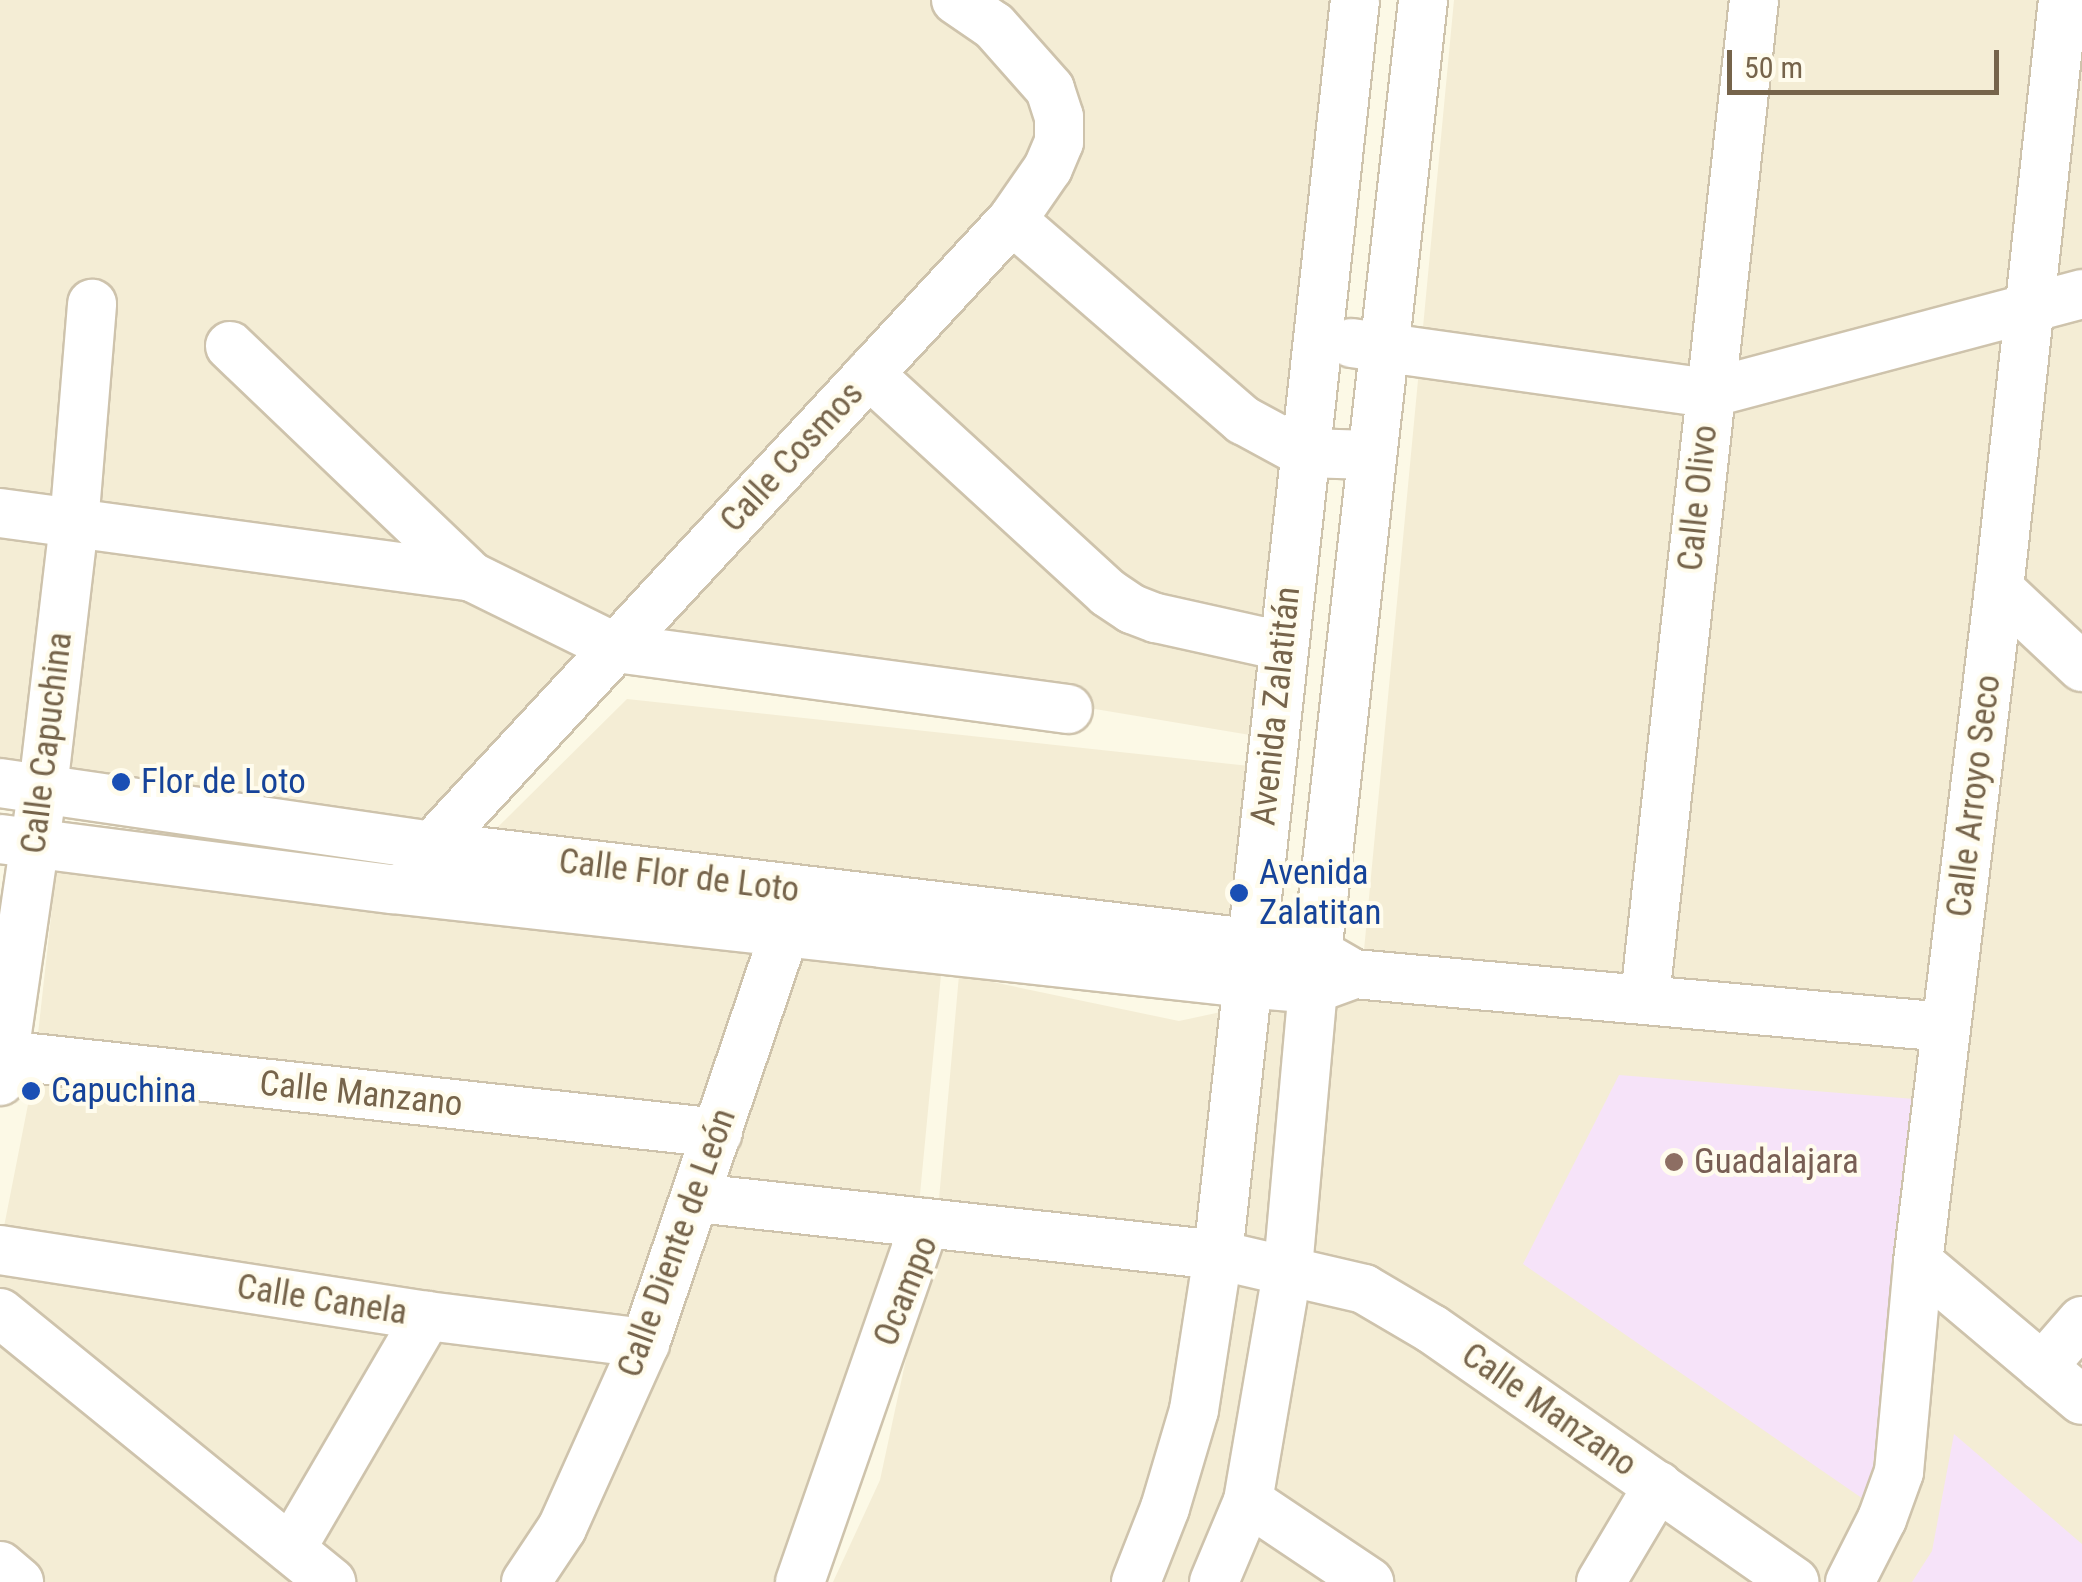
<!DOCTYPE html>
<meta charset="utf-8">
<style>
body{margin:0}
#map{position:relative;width:2082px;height:1582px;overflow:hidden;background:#fcf9e6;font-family:"Roboto Condensed",sans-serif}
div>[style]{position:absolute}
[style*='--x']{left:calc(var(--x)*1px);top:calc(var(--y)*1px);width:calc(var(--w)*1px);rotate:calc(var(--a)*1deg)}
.residential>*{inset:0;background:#f4edd5}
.education>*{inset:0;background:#f6e3f9}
.roads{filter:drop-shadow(2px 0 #cec3ac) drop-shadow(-2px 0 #cec3ac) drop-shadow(0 2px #cec3ac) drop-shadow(0 -2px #cec3ac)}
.minor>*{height:48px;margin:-24px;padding:0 24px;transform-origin:24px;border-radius:24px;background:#fff}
.dots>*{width:28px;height:28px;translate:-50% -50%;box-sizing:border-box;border:5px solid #fffced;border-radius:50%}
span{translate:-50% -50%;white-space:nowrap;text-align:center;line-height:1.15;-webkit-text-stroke:8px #fffced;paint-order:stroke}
.street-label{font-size:35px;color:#76644b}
.transit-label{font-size:35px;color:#164399}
.left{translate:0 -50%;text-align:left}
.education-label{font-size:35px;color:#785e54}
.scale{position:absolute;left:1727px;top:50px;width:272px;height:45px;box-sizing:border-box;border:5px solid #76644b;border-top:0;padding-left:12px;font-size:30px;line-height:35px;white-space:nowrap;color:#76644b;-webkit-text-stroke:8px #fffced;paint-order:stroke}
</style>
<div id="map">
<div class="residential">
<div style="clip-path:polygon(0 0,1342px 0,1268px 738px,1095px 709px,641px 649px,420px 850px,0 790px)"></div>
<div style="clip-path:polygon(1454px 0,2082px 0,2082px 1303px,2054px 1334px,2082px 1417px,2082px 1582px,833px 1582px,880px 1480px,938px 1210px,959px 975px,1179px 1021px,1361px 982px)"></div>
<div style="clip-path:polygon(627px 699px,1268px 768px,1228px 923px,948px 902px,916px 1236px,796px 1582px,0 1582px,0 1247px,33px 1079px,56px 872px,415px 909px)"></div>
</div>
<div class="education">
<div style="clip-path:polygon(1619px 1075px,1914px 1099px,1869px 1503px,1523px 1264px)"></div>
<div style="clip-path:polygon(1954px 1434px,2082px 1544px,2082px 1582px,1912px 1582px,1932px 1551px)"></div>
</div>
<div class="roads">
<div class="minor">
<div style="--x:1012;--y:220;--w:306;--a:40.9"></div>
<div style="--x:1243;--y:420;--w:69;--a:28.4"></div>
<div style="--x:1304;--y:453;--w:68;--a:1.7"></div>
<div style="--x:1352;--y:343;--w:361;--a:8"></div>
<div style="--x:1710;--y:393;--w:385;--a:-14.9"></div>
<div style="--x:230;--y:346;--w:335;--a:43.7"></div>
<div style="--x:869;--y:374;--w:324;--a:42.5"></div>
<div style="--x:1108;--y:593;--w:29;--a:34"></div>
<div style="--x:1132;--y:609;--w:26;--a:21"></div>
<div style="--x:1156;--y:618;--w:129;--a:12.5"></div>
<div style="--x:0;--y:513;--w:476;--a:7.7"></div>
<div style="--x:472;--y:577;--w:161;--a:26.2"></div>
<div style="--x:616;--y:648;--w:456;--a:7.7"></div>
<div style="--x:1999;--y:589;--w:114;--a:43.2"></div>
<div style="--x:0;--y:783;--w:437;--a:8.3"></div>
<div style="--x:432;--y:846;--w:823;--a:6.77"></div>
<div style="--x:1249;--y:943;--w:71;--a:8.9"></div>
<div style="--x:1319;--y:954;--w:32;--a:30"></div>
<div style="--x:0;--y:839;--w:395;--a:7.3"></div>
<div style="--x:392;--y:889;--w:858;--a:6.29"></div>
<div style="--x:1245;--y:983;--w:68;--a:5"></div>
<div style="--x:1313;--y:989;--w:44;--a:-20.1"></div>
<div style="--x:1354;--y:974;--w:593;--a:5.12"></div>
<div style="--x:417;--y:862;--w:875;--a:-47.18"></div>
<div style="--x:1012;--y:220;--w:63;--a:-55.3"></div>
<div style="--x:1048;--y:168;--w:28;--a:-67"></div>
<div style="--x:1059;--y:142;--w:25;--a:-90"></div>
<div style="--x:1059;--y:117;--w:29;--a:-108"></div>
<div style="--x:1050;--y:89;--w:84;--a:-131.6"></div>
<div style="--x:994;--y:26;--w:46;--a:-145.6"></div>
<div style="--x:1645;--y:997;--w:1003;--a:-83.76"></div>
<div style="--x:4;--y:1055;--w:718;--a:6.23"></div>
<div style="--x:0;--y:1081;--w:296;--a:-81.7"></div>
<div style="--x:43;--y:788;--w:266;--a:-83.3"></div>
<div style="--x:74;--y:524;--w:221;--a:-85.3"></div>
<div style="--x:697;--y:1198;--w:524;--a:6.24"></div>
<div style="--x:1218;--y:1255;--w:150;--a:13.1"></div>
<div style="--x:1364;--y:1289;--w:79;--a:30.5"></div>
<div style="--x:1432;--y:1329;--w:442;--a:34.9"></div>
<div style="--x:0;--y:1250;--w:432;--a:8.8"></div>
<div style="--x:427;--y:1316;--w:220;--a:7.1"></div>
<div style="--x:1918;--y:1262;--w:214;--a:40.1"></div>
<div style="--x:0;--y:1313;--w:427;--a:39.1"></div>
<div style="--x:2042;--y:1367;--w:61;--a:-49"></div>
<div style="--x:1248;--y:1501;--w:146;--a:33.8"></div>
<div style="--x:291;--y:1549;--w:270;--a:-59.7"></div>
<div style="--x:0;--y:1566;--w:25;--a:40"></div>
<div style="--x:526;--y:1582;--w:65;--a:-56.3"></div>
<div style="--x:562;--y:1528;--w:203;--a:-65.8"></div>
<div style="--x:645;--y:1343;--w:465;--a:-71.2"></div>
<div style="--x:800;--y:1582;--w:380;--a:-70.8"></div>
<div style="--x:1136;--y:1582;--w:79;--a:-68.6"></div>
<div style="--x:1165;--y:1508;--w:102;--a:-73.5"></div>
<div style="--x:1194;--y:1410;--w:157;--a:-81.2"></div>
<div style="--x:1218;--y:1255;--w:1262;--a:-83.77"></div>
<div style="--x:1214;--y:1582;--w:88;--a:-67.2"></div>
<div style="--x:1248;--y:1501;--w:236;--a:-80.3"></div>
<div style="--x:1288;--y:1268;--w:280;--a:-84.9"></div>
<div style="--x:1313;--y:989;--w:995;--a:-83.65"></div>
<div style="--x:1601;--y:1582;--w:112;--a:-59.3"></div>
<div style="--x:1850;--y:1582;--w:71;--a:-63.1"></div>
<div style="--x:1882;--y:1519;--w:50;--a:-70.1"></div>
<div style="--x:1899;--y:1472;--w:211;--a:-84.8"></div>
<div style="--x:1918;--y:1262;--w:678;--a:-83.14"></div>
<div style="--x:1999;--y:589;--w:592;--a:-83.8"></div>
</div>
</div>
<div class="dots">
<div style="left:121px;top:782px;background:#1a4fb4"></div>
<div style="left:1239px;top:893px;background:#1a4fb4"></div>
<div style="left:31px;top:1091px;background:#1a4fb4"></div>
<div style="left:1674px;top:1162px;background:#8d6e63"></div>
</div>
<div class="street-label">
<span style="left:792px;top:457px;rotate:-47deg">Calle Cosmos</span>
<span style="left:1698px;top:498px;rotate:-84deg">Calle Olivo</span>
<span style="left:1276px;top:706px;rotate:-84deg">Avenida Zalatitán</span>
<span style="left:47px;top:743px;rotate:-83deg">Calle Capuchina</span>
<span style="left:1974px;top:796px;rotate:-83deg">Calle Arroyo Seco</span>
<span style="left:679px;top:876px;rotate:7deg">Calle Flor de Loto</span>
<span style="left:361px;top:1094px;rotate:6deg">Calle Manzano</span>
<span style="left:677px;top:1243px;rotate:-70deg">Calle Diente de León</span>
<span style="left:906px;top:1291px;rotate:-68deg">Ocampo</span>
<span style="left:322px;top:1300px;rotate:9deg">Calle Canela</span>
<span style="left:1549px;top:1410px;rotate:35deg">Calle Manzano</span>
</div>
<div class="transit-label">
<span class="left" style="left:141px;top:782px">Flor de Loto</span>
<span class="left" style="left:1259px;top:893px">Avenida<br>Zalatitan</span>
<span class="left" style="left:51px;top:1091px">Capuchina</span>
</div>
<div class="education-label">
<span class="left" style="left:1694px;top:1162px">Guadalajara</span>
</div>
<div class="scale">50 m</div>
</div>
